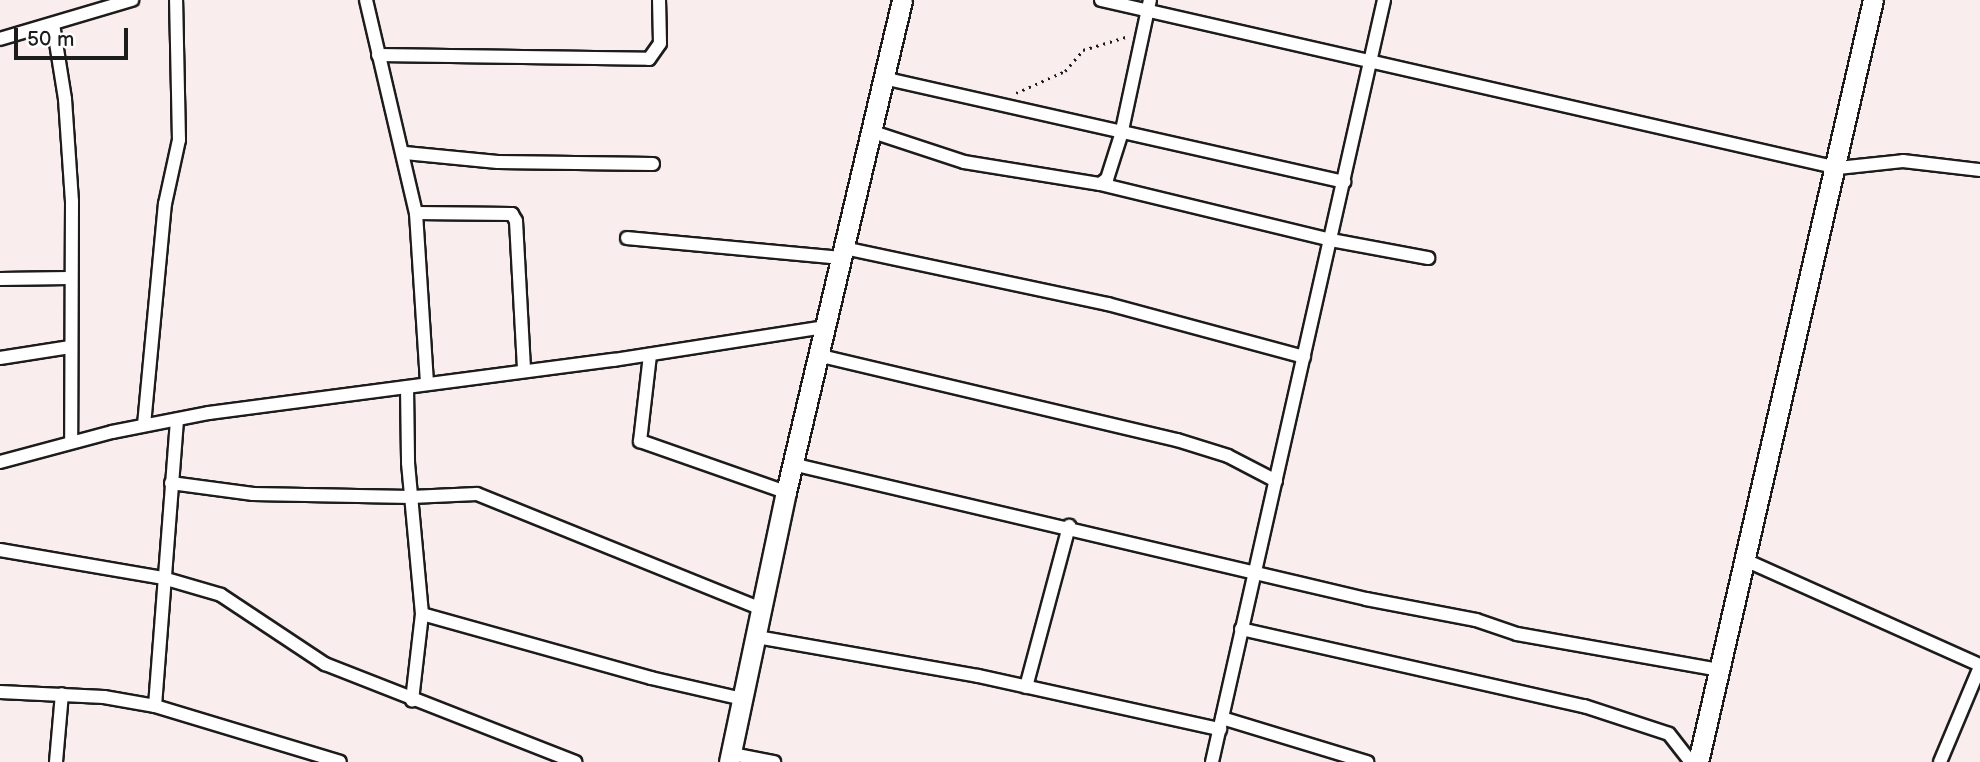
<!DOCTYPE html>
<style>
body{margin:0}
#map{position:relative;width:1980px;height:762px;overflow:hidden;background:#f9eeed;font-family:"Balsamiq Sans",sans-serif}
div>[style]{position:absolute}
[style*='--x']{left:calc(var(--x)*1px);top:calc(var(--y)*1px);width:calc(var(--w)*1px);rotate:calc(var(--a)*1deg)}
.path>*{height:2.5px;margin-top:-1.25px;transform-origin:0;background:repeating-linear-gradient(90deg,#1c1c1c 0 2px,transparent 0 7px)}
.roads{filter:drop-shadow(2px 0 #1c1c1c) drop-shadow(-2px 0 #1c1c1c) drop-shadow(0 2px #1c1c1c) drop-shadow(0 -2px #1c1c1c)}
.street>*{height:12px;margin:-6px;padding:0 6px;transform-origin:6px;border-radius:6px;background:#fff}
.secondary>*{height:19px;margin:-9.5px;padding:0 9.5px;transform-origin:9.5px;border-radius:9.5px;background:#fff}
span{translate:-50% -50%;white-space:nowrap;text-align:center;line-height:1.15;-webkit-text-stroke:6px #fff;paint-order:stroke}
.scale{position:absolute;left:14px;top:28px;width:114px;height:32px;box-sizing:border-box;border:4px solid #1c1c1c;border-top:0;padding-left:9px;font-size:21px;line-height:24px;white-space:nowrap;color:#1c1c1c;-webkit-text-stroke:5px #fff;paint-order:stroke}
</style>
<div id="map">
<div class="path">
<div style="--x:1016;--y:93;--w:54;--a:-24.2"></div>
<div style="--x:1065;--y:71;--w:28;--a:-49"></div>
<div style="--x:1083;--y:50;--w:48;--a:-16.9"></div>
</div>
<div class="roads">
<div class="street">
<div style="--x:366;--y:0;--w:219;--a:76.8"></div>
<div style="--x:416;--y:213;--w:170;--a:86.3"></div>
<div style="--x:1101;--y:0;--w:756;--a:12.84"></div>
<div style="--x:1838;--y:168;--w:65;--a:-6.1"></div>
<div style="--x:1903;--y:161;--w:78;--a:6.7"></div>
<div style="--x:53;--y:24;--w:76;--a:80.9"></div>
<div style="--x:65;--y:99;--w:102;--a:86.1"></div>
<div style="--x:72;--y:201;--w:241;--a:90.2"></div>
<div style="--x:0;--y:39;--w:138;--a:-16.5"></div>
<div style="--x:378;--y:55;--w:271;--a:0.8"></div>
<div style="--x:649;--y:59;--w:19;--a:-55"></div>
<div style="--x:660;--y:43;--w:43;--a:-91.3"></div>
<div style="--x:883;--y:78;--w:473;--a:12.7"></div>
<div style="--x:873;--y:132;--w:96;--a:18.2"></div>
<div style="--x:964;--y:162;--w:138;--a:9.2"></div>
<div style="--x:1100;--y:184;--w:9;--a:-36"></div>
<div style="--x:1107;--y:179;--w:46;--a:-72.3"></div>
<div style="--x:1121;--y:135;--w:138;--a:-77.9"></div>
<div style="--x:405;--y:153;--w:93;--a:5.5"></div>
<div style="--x:498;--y:162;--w:155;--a:0.7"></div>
<div style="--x:1100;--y:184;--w:238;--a:13.6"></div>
<div style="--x:1331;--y:240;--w:99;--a:10.5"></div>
<div style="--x:416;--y:213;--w:96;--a:0.6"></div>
<div style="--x:512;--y:214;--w:8;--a:60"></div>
<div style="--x:516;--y:221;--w:150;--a:86.9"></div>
<div style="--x:627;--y:238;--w:215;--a:5.3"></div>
<div style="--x:844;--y:248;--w:270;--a:12"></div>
<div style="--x:1108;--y:304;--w:203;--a:15.1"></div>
<div style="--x:0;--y:279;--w:69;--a:-0.8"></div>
<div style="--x:650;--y:355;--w:87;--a:96.6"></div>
<div style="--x:640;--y:441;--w:155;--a:19.3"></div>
<div style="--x:817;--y:355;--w:370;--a:13.3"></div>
<div style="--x:1177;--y:440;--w:53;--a:17.4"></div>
<div style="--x:1228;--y:456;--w:54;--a:27.5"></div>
<div style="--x:0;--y:358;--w:71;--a:-8.9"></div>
<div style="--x:407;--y:387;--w:76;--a:89.2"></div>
<div style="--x:408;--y:463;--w:152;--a:84.7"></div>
<div style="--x:422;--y:614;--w:87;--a:96.6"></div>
<div style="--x:144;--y:425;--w:222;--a:-84.6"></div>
<div style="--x:165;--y:204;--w:66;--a:-77.7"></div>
<div style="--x:179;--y:140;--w:140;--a:-91.2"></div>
<div style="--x:0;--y:462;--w:116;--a:-15"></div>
<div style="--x:112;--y:432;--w:99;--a:-11.1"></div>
<div style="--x:209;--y:413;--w:408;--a:-7.5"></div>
<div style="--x:614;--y:360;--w:213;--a:-8.9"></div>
<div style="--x:792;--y:464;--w:590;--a:13.23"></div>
<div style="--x:1366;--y:599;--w:112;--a:10.8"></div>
<div style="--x:1476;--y:620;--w:43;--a:18.9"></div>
<div style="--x:1517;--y:634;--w:205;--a:10.1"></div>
<div style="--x:171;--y:483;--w:83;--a:7.6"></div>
<div style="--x:253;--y:494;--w:158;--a:1.1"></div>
<div style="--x:411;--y:497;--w:66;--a:-2.6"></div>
<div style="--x:477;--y:494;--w:307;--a:22"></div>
<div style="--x:0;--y:550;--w:165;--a:9.7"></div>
<div style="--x:163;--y:578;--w:60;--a:16.3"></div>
<div style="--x:221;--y:595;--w:125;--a:33.6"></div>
<div style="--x:325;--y:664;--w:269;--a:21.4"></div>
<div style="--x:1745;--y:560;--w:257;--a:24.1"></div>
<div style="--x:422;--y:614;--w:238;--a:15.6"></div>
<div style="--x:651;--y:678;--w:94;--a:12.9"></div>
<div style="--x:1241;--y:629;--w:352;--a:12.7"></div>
<div style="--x:1584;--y:706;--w:89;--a:18.2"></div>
<div style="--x:1669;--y:734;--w:36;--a:52"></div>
<div style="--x:757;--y:637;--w:224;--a:10"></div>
<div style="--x:978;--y:676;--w:248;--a:12.4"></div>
<div style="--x:1026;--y:687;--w:167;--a:-75"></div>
<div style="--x:0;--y:692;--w:104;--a:2.8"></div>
<div style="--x:104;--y:697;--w:52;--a:10"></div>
<div style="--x:155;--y:706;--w:287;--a:-85.6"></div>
<div style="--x:155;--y:706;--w:193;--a:16.8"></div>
<div style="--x:1222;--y:718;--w:152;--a:16.9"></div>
<div style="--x:732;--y:754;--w:43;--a:10.8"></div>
<div style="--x:56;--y:762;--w:68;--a:-85"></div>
<div style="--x:1212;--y:762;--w:781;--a:-77.28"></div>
<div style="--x:1940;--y:762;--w:103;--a:-67.2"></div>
</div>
<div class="secondary">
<div style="--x:729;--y:762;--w:276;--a:-78.1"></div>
<div style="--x:786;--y:492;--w:505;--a:-76.73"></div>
<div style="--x:1698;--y:762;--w:782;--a:-77.07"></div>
</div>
</div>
<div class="scale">50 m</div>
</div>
